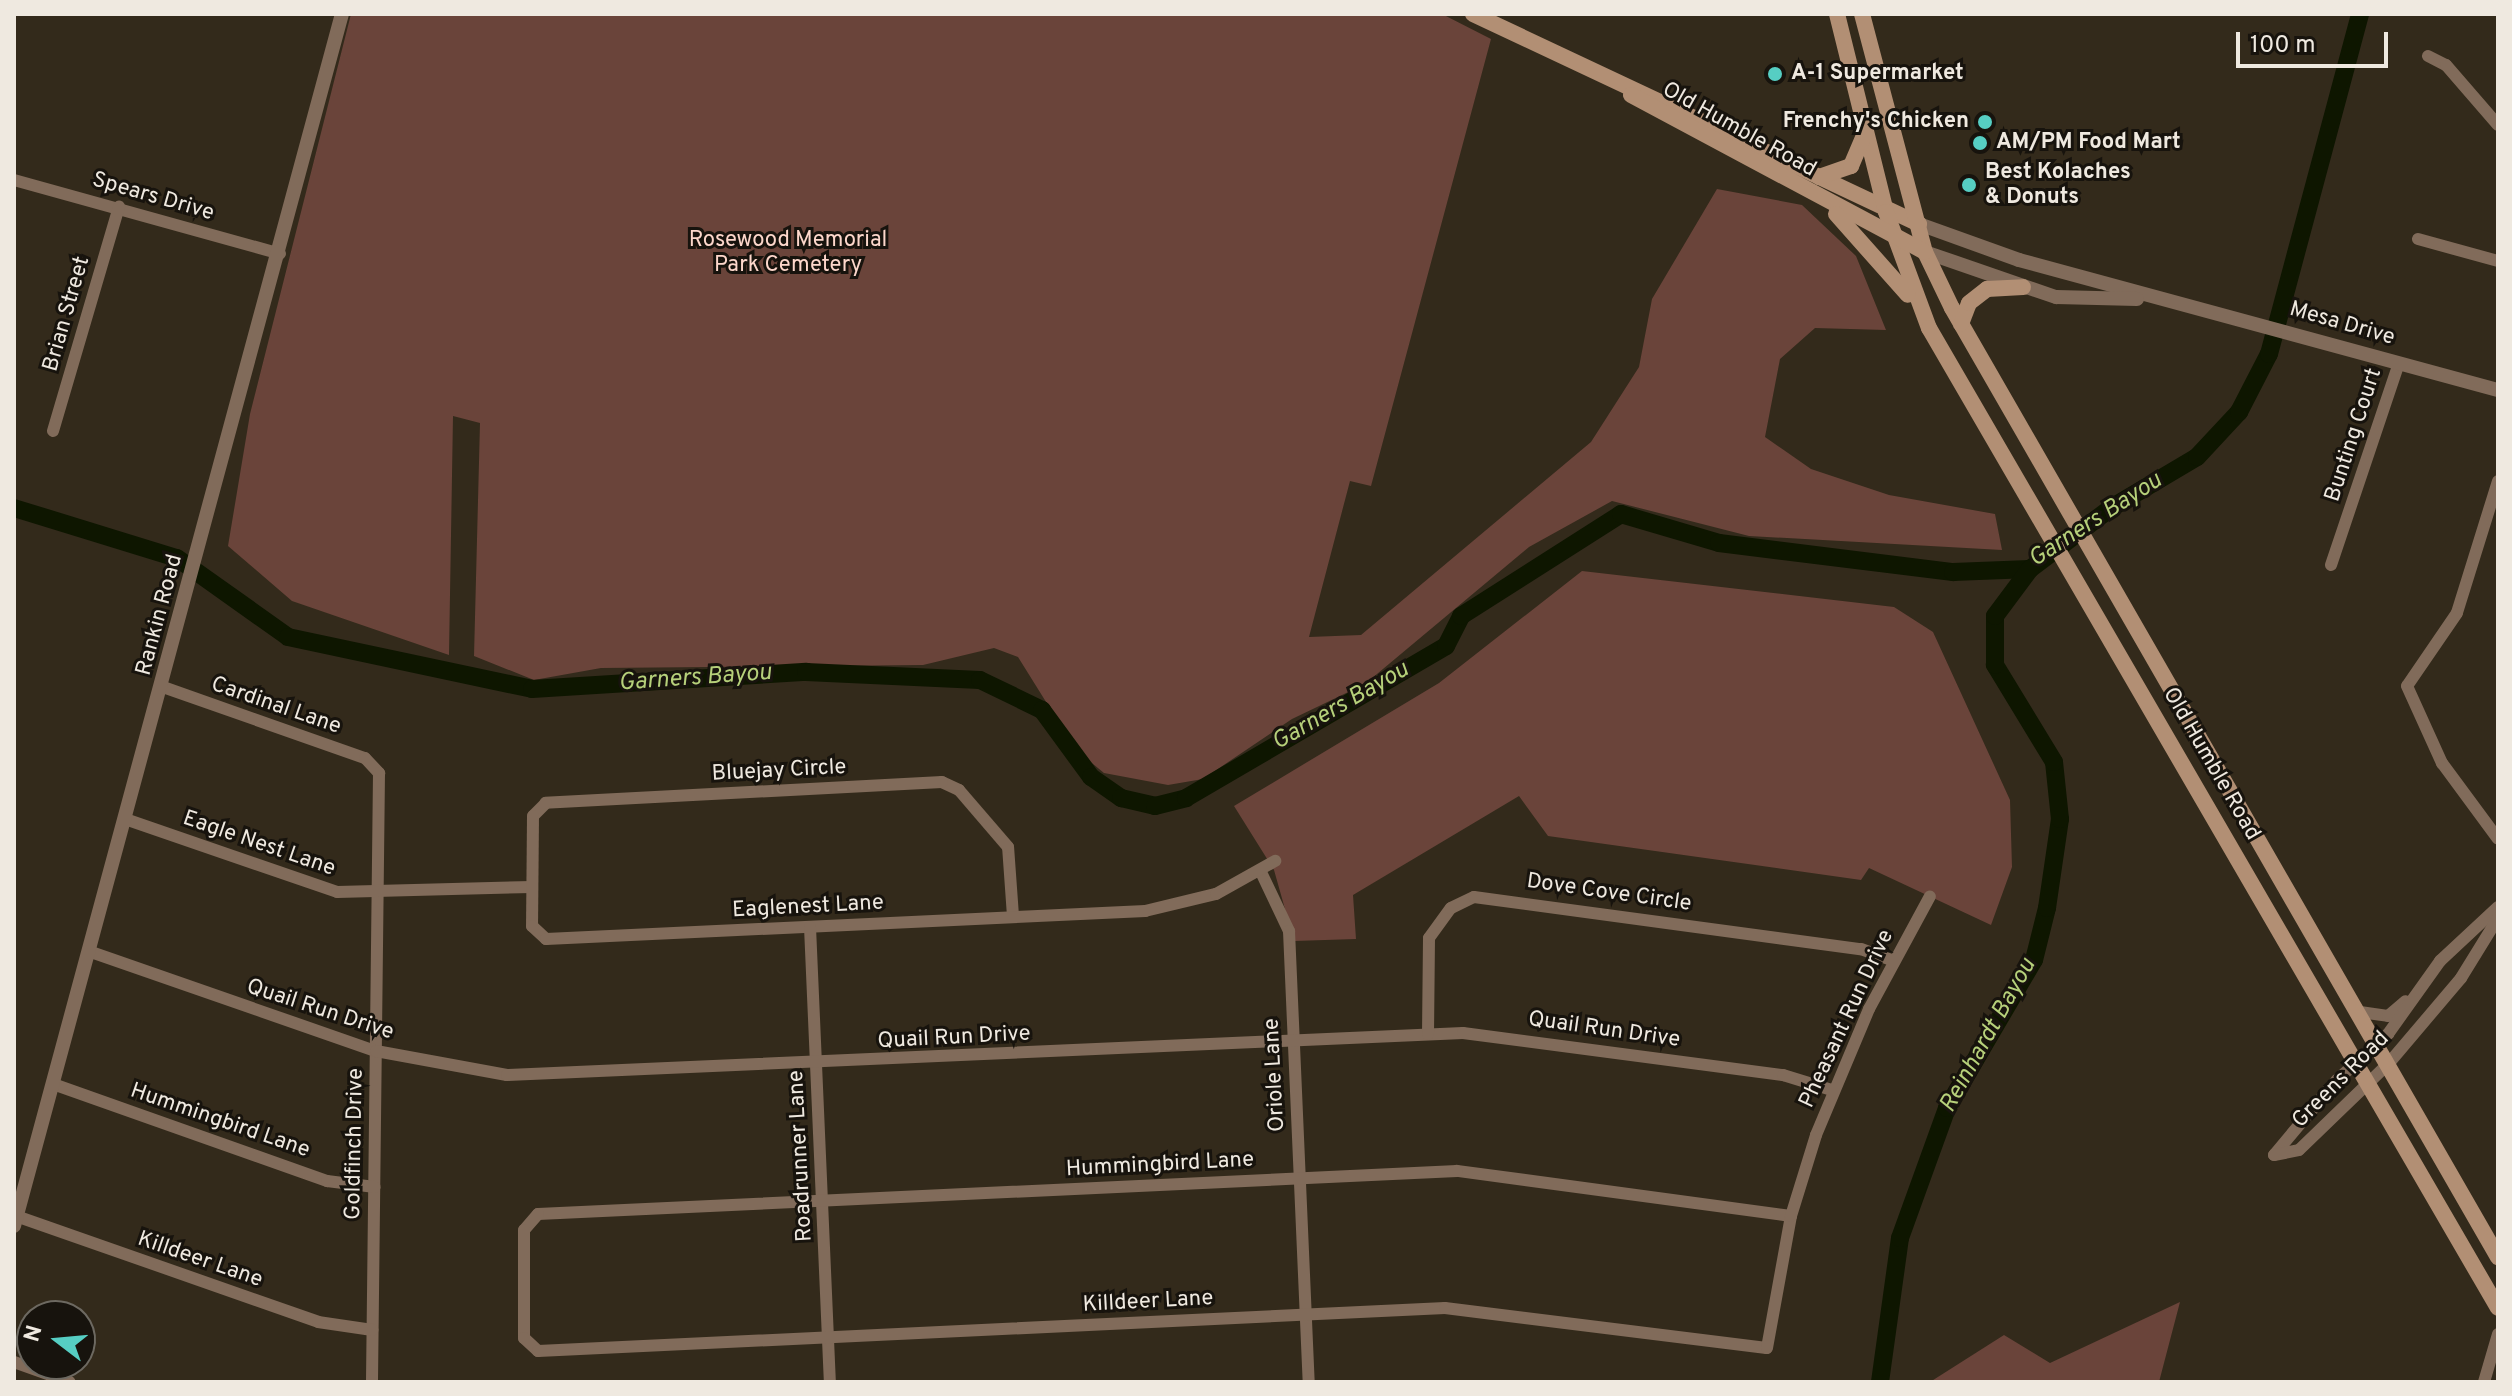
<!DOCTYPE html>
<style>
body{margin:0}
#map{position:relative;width:2512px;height:1396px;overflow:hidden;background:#332a1b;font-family:Overpass,sans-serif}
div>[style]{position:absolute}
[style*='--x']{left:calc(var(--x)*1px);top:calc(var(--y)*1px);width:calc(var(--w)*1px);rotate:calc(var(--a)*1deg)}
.green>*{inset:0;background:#6a443a}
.river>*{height:18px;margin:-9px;padding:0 9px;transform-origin:9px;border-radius:9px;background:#0e1600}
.minor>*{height:12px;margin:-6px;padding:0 6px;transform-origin:6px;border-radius:6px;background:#816b5a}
.tertiary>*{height:14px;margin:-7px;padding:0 7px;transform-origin:7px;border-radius:7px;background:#816b5a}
.secondary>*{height:16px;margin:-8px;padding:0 8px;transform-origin:8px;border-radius:8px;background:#b28f74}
.dots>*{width:22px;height:22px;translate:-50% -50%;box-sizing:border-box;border:4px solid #17130d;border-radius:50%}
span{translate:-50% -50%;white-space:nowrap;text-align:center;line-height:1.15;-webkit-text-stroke:6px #17130d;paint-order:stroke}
.poi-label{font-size:22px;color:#efe9e0;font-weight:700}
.left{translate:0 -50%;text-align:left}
.right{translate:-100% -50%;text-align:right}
.street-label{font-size:22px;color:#efe9e0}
.park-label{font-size:22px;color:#fdd7cb}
.water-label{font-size:24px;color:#b6d07a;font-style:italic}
.frame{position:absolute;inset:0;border:16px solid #efe9e0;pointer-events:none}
.north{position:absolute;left:16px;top:1300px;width:80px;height:80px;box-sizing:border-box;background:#17130d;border:2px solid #6d6961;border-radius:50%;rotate:286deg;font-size:22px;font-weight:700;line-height:32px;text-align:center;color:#efe9e0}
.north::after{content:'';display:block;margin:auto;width:28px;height:36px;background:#56cec3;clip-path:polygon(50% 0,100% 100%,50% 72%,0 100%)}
.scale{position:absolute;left:2236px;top:32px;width:152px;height:36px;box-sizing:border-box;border:4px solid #efe9e0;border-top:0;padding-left:10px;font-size:24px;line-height:28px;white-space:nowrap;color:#efe9e0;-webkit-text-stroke:6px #17130d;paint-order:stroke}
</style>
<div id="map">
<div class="green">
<div style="clip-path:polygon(351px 14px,1442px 14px,1491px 39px,1371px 486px,1350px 481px,1309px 637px,1361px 635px,1591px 442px,1639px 367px,1652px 299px,1717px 189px,1802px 205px,1856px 256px,1886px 330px,1815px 328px,1780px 359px,1765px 437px,1811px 469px,1889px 495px,1995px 514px,2002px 550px,1749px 536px,1612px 501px,1529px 547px,1365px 684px,1292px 719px,1203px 779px,1168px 785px,1104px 773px,1076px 750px,1018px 657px,994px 648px,923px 665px,601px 668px,534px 680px,474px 656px,480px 423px,453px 416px,449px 655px,292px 601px,228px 546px,250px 414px)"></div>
<div style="clip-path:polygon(1582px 571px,1894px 607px,1933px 632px,2010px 800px,2012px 867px,1991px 925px,1869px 868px,1861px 880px,1548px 836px,1519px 796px,1353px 895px,1356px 939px,1294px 941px,1274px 870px,1234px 806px,1439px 683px)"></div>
<div style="clip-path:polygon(2180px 1302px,2159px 1382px,1930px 1382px,2004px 1335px,2050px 1363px)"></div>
</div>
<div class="river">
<div style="--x:14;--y:508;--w:170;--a:17.1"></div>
<div style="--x:177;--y:558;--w:136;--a:35.4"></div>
<div style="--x:288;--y:637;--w:249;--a:12"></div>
<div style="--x:532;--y:689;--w:275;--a:-3.6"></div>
<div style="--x:806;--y:672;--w:174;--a:2.6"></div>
<div style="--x:980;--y:680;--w:69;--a:25.8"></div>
<div style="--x:1042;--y:710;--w:83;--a:53.8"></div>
<div style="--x:1091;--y:777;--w:37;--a:35"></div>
<div style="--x:1121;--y:798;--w:35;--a:13"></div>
<div style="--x:1155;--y:806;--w:32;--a:-14"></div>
<div style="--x:1186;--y:798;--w:301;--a:-30.3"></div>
<div style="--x:1446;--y:646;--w:34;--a:-63"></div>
<div style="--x:1461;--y:616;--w:190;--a:-32.5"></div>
<div style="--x:1621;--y:514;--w:102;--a:16.5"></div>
<div style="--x:1719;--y:543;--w:236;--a:7.1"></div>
<div style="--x:1953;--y:572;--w:77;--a:-2.2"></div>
<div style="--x:2030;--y:569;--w:101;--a:-37"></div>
<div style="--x:2111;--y:508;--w:100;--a:-30.7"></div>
<div style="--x:2197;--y:457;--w:62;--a:-47"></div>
<div style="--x:2239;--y:412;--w:65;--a:-62.7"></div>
<div style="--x:2269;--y:354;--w:352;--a:-75"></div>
<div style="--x:1880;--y:1382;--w:145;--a:-82.1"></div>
<div style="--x:1900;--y:1238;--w:138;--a:-70.1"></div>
<div style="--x:1947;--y:1108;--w:172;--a:-59.6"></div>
<div style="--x:2034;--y:960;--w:54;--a:-76"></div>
<div style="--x:2047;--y:908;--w:90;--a:-81.7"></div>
<div style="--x:2060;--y:819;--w:57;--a:-96"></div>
<div style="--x:2054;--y:762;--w:114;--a:-121.3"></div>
<div style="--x:1995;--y:665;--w:49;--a:-90"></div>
<div style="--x:1995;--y:616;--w:59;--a:-53.3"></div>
</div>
<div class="minor">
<div style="--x:2428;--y:56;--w:20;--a:27"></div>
<div style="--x:2446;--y:65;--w:79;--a:49.1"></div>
<div style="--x:14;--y:180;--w:276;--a:15.5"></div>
<div style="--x:2418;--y:239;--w:83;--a:15.4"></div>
<div style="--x:53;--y:431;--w:234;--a:-73.6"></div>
<div style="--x:2498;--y:481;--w:138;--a:107.3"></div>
<div style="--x:2457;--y:613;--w:88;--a:124.4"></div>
<div style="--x:2407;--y:686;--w:85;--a:65.6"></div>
<div style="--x:2442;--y:763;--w:94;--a:53.6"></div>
<div style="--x:2331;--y:565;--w:213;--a:-71.4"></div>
<div style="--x:163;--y:687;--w:214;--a:19.4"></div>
<div style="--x:365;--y:758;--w:21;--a:47"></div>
<div style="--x:379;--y:773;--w:609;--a:90.66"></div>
<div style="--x:128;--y:820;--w:221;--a:19"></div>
<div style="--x:337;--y:892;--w:195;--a:-1.5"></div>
<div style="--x:1260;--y:870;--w:68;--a:64.6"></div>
<div style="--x:1289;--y:931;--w:451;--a:87.5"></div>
<div style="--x:1013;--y:916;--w:69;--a:-94.1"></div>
<div style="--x:1008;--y:847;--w:75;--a:-130.7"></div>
<div style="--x:959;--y:790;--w:19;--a:-155"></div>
<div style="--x:942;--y:782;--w:397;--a:177"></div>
<div style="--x:546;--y:803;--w:18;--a:135"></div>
<div style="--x:533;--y:816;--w:110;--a:90.5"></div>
<div style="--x:532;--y:926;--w:19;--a:43"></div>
<div style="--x:546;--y:939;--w:600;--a:-2.68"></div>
<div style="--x:1145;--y:911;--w:73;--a:-13.5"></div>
<div style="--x:1216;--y:894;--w:68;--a:-29.2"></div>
<div style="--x:810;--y:927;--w:455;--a:87.5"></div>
<div style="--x:91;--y:952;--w:302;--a:19.2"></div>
<div style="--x:376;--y:1051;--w:133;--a:10.4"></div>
<div style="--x:507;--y:1075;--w:957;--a:-2.52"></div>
<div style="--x:1463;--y:1033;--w:323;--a:7.5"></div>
<div style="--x:1783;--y:1075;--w:51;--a:17"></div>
<div style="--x:2360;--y:1012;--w:28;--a:8"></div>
<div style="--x:2388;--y:1016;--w:23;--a:-40"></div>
<div style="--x:1428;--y:1034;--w:96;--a:-89.4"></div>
<div style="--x:1429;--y:938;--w:37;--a:-54"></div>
<div style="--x:1451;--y:908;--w:25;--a:-26"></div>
<div style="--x:1474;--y:897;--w:390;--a:7.7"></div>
<div style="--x:1861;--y:949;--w:35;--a:20"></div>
<div style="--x:53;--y:1084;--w:291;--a:19.5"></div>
<div style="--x:327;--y:1181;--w:48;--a:7.1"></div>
<div style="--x:2274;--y:1155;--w:98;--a:-50"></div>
<div style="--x:2337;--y:1080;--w:69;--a:-42"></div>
<div style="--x:2388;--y:1034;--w:90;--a:-54.5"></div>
<div style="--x:2440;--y:961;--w:79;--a:-43"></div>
<div style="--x:2274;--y:1155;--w:25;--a:-11"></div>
<div style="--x:2299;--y:1150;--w:125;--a:-44"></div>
<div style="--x:2389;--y:1063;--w:111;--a:-49.7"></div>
<div style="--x:2461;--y:978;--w:70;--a:-58.3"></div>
<div style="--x:16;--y:1216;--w:320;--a:19.3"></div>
<div style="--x:318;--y:1322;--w:55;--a:8.4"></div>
<div style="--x:1791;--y:1216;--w:337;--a:-172.3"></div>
<div style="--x:1457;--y:1171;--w:920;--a:177.32"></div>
<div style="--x:538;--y:1214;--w:21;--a:131"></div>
<div style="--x:524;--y:1230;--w:108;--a:90"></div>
<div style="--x:524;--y:1338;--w:19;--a:43"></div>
<div style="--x:538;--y:1351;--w:908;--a:-2.71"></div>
<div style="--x:1445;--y:1308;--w:324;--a:7.1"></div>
<div style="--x:1767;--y:1348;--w:134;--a:-79.7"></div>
<div style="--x:1791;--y:1216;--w:85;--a:-72.8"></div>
<div style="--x:1816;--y:1135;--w:137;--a:-67.2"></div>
<div style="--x:1869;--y:1009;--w:128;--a:-61.6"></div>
<div style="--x:14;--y:1362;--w:59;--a:19.7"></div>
<div style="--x:2484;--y:1382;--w:50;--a:-73.7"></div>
</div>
<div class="tertiary">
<div style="--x:1919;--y:224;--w:106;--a:19.8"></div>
<div style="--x:2019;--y:260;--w:496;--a:15.2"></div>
<div style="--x:1925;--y:252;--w:139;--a:19"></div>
<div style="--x:2056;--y:297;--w:81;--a:1.4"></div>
<div style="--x:14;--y:1226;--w:1256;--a:-74.86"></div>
</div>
<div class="secondary">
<div style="--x:1473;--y:14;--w:493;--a:25.2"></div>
<div style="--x:1837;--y:14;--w:204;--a:76.1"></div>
<div style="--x:1886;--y:212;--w:124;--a:69.7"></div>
<div style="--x:1929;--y:328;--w:1133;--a:59.86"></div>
<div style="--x:1862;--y:14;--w:246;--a:75.2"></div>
<div style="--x:1925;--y:252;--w:62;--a:64.3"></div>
<div style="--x:1952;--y:308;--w:1095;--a:60.09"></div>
<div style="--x:1631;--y:95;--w:333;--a:28.1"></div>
<div style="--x:1819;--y:177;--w:34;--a:-19"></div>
<div style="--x:1851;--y:166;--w:36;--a:-67"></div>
<div style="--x:1836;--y:214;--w:108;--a:48.4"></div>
<div style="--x:1961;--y:324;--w:22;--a:-69"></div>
<div style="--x:1969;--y:303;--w:23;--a:-38"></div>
<div style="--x:1987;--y:289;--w:36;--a:-3"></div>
</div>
<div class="dots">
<div style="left:1775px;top:74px;background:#56cec3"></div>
<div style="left:1985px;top:122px;background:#56cec3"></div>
<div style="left:1980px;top:143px;background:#56cec3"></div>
<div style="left:1969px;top:185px;background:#56cec3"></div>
</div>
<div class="poi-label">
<span class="left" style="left:1791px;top:74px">A-1 Supermarket</span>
<span class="right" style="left:1969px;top:122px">Frenchy's Chicken</span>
<span class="left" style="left:1996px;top:143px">AM/PM Food Mart</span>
<span class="left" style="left:1985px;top:185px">Best Kolaches<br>&amp; Donuts</span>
</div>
<div class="street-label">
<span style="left:1739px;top:130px;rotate:29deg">Old Humble Road</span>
<span style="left:153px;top:197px;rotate:16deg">Spears Drive</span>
<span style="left:67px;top:314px;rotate:-74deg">Brian Street</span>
<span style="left:2342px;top:324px;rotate:16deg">Mesa Drive</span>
<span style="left:2354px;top:435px;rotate:-72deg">Bunting Court</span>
<span style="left:160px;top:615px;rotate:-75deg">Rankin Road</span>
<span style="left:276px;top:706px;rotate:19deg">Cardinal Lane</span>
<span style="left:2211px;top:764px;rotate:60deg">Old Humble Road</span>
<span style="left:779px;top:771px;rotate:-3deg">Bluejay Circle</span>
<span style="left:259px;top:844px;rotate:19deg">Eagle Nest Lane</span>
<span style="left:1609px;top:893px;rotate:8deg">Dove Cove Circle</span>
<span style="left:808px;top:907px;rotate:-3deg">Eaglenest Lane</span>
<span style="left:320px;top:1010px;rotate:18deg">Quail Run Drive</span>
<span style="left:1847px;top:1019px;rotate:-65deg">Pheasant Run Drive</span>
<span style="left:1604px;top:1030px;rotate:8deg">Quail Run Drive</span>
<span style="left:954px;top:1038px;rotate:-3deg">Quail Run Drive</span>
<span style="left:1275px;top:1075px;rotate:-93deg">Oriole Lane</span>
<span style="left:2341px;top:1080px;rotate:-45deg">Greens Road</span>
<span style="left:220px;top:1121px;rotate:19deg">Hummingbird Lane</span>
<span style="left:355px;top:1144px;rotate:-89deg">Goldfinch Drive</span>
<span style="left:801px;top:1156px;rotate:-93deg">Roadrunner Lane</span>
<span style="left:1160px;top:1165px;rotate:-3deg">Hummingbird Lane</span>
<span style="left:200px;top:1260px;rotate:19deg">Killdeer Lane</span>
<span style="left:1148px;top:1302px;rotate:-3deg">Killdeer Lane</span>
</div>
<div class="park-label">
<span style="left:788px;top:253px">Rosewood Memorial<br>Park Cemetery</span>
</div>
<div class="water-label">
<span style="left:2096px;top:521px;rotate:-33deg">Garners Bayou</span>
<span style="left:695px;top:679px;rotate:-4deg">Garners Bayou</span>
<span style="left:1341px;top:707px;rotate:-30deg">Garners Bayou</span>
<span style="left:1989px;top:1036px;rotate:-61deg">Reinhardt Bayou</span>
</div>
<div class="frame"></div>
<div class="north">N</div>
<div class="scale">100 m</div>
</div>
